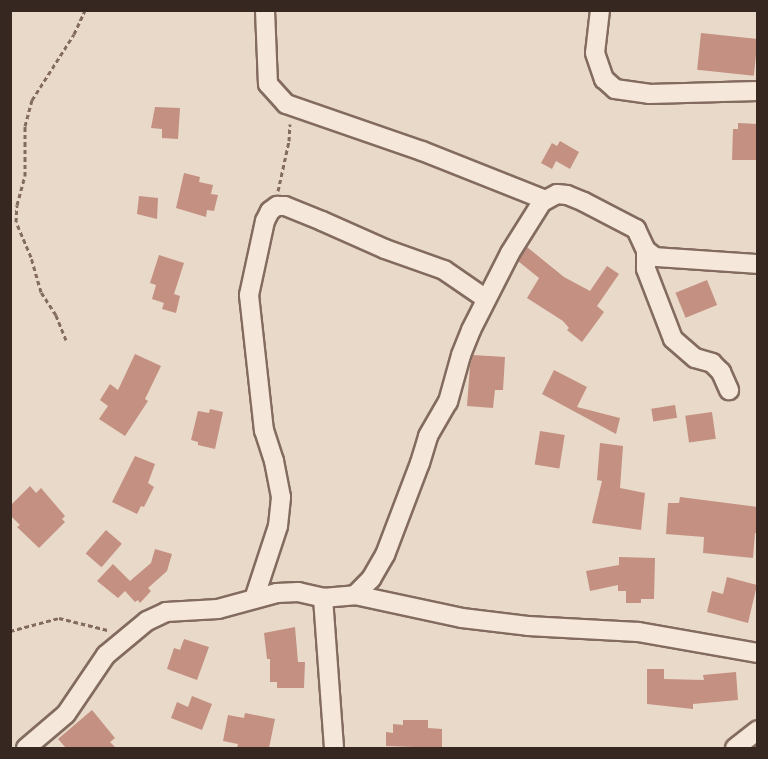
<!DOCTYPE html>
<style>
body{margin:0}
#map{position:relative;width:768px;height:759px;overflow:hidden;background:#e9d9c8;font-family:"Libre Baskerville",serif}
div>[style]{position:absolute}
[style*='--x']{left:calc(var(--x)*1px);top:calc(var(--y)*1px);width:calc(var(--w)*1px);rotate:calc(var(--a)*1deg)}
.building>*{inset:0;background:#c39082;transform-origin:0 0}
.path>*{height:3px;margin-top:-1.5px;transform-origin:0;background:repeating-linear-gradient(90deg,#836b5f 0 4.5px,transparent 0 7.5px)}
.roads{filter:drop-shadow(2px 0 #836b5f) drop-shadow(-2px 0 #836b5f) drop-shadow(0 2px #836b5f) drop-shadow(0 -2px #836b5f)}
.minor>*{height:18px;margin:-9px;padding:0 9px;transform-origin:9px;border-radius:9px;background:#f5e8da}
span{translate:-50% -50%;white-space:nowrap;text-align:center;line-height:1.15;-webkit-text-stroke:4.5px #f2e5d7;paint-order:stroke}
.frame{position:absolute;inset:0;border:12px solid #362721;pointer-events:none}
</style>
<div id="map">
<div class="building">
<div style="left:701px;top:33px;width:57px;height:37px;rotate:6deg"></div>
<div style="clip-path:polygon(155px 107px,180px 108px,178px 139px,162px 138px,162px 129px,151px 128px)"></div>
<div style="clip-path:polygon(738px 123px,758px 124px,758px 160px,732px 160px,733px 129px,738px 129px)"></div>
<div style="clip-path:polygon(560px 141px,579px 152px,570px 169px,556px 161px,552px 169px,541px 163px,552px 143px,557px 146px)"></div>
<div style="clip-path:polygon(184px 173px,200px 177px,199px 182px,213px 185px,211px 194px,218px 195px,214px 211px,207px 210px,206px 217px,176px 208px)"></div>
<div style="clip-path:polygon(139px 196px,158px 198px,157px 219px,137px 214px)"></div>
<div style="clip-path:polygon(527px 247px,564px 277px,590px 291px,607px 266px,619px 274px,597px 306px,604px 312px,582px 342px,567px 330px,569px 328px,563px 321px,527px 298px,539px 278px,518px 261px)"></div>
<div style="clip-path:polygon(159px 255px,184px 263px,174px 294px,180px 296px,176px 313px,162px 309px,164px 303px,152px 299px,156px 285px,150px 283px)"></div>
<div style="left:707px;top:280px;width:27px;height:34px;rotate:68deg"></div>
<div style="clip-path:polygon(135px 354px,161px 366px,145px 399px,148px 401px,125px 436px,99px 419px,108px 406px,100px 400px,110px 384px,118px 390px)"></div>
<div style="clip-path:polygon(473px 355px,505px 357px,503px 390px,495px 390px,493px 408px,467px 406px,470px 366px)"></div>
<div style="clip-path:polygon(554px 370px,587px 387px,577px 407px,620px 418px,616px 434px,542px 394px)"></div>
<div style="left:675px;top:405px;width:13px;height:24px;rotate:81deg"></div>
<div style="clip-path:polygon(210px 409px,223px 412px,215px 449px,198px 445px,198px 442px,191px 440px,198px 411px,209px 413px)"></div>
<div style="left:712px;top:412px;width:27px;height:27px;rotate:82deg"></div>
<div style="left:540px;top:431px;width:25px;height:34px;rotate:9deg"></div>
<div style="clip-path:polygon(600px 443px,623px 446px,620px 488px,645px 493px,641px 530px,592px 523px,602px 481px,597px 480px)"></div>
<div style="clip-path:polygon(135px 456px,155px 464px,148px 483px,154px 487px,144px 507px,141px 506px,137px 514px,112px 502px)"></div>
<div style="clip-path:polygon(30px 486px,36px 493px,41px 488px,65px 516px,62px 519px,65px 522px,39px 548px,17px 527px,20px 525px,10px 515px,10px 506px)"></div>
<div style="clip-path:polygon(680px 497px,758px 507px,758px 533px,755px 533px,753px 558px,703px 553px,704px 537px,666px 534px,668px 503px,679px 503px)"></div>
<div style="left:106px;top:530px;width:21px;height:31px;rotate:41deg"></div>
<div style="clip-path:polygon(155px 549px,172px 554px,167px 571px,148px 588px,151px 591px,140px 603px,138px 600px,135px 602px,125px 591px,118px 598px,97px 581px,113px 564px,130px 581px,151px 563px)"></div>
<div style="clip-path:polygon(619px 557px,655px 558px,654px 599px,641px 599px,641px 603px,626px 603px,626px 591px,618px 591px,618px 585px,590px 591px,586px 571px,619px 565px)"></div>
<div style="clip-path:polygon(727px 577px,757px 585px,748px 623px,707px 612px,712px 591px,723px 594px)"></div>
<div style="clip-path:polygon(295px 627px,298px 662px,305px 662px,304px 688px,277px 688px,277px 682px,270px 682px,270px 659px,267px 659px,264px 633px)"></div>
<div style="clip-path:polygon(184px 639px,209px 647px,197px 680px,167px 669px,174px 648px,180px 650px)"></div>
<div style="clip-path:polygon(647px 669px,664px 669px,664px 679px,704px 680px,703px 675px,736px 672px,738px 700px,693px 704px,693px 709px,647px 704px)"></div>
<div style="clip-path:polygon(192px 696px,212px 704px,202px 730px,171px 718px,177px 702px,188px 707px)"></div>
<div style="clip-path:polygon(92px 710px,115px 738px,110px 742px,116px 748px,66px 748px,58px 739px)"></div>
<div style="clip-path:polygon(245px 713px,275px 719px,269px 748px,237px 748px,238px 744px,223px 741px,228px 715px,244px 718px)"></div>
<div style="clip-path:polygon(403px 720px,428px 720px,428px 728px,442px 729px,442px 748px,386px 746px,386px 732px,393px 733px,393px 724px,403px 725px)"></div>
</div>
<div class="path">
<div style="--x:278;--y:191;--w:51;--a:-77.6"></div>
<div style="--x:289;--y:141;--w:17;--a:-87"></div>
<div style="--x:66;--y:340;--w:27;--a:-112"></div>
<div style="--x:56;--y:315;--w:27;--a:-123"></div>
<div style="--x:41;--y:292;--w:36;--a:-106"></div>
<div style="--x:31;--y:257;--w:38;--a:-113"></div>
<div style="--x:16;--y:222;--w:17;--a:-87"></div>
<div style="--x:17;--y:205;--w:30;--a:-75"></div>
<div style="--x:25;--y:176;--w:50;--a:-90"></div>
<div style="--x:25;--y:126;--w:27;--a:-75"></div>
<div style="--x:32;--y:100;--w:78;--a:-57.5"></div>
<div style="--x:74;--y:34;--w:26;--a:-65"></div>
<div style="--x:10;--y:631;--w:51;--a:-14.9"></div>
<div style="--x:59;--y:618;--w:50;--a:13.8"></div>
</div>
<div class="roads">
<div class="minor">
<div style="--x:265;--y:10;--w:74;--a:87.7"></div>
<div style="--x:268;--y:84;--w:27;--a:48"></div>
<div style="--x:286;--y:104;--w:144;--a:19.1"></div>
<div style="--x:422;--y:151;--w:133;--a:21.6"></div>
<div style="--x:600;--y:10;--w:43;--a:96.6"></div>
<div style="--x:595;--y:53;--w:28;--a:71"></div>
<div style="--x:604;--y:79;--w:15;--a:42"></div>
<div style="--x:615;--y:89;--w:34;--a:8"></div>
<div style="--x:649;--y:94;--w:109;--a:-1.6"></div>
<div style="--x:646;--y:250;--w:19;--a:90"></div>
<div style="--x:646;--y:269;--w:75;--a:68.9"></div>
<div style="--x:673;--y:339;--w:29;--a:41"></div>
<div style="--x:695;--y:358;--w:18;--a:16"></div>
<div style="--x:712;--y:363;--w:13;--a:45"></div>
<div style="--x:721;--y:372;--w:20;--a:66"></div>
<div style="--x:355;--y:595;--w:23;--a:-45"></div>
<div style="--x:371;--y:579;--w:28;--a:-60"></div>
<div style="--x:385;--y:555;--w:98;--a:-69.2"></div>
<div style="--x:420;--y:463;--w:28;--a:-73"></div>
<div style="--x:428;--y:436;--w:39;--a:-60"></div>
<div style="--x:448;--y:402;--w:49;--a:-74.5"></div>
<div style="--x:461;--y:355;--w:27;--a:-68"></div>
<div style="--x:471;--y:330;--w:86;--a:-63.1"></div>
<div style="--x:510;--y:253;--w:60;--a:-57.9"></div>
<div style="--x:542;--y:202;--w:17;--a:-28"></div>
<div style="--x:557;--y:194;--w:10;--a:6"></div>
<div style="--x:567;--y:195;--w:18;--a:22"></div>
<div style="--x:584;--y:202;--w:59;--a:27.4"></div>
<div style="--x:636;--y:229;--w:23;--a:65"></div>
<div style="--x:646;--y:250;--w:11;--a:38"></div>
<div style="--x:655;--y:257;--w:103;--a:3.9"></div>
<div style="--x:323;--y:598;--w:150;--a:85.8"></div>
<div style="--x:254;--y:599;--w:77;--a:-71.8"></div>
<div style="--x:278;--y:526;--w:29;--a:-84"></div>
<div style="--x:281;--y:497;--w:37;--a:-101"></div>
<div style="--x:274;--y:461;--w:32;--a:-108"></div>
<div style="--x:264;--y:431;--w:137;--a:-96.3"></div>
<div style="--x:249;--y:295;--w:76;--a:-77.8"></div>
<div style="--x:265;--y:221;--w:11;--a:-63"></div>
<div style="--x:270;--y:211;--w:9;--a:-36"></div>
<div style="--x:277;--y:206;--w:8;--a:0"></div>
<div style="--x:285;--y:206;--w:40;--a:22"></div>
<div style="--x:322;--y:221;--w:69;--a:24"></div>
<div style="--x:385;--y:249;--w:63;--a:19.6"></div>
<div style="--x:444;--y:270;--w:51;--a:34.6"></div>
<div style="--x:26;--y:748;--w:52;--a:-40.4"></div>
<div style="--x:66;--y:714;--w:71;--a:-55.9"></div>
<div style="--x:106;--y:655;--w:53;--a:-39.7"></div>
<div style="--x:147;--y:621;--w:21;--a:-25"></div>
<div style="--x:166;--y:612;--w:52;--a:-3.3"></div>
<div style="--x:218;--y:609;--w:61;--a:-15.2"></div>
<div style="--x:277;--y:593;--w:21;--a:-3"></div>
<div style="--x:298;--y:592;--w:26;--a:13"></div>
<div style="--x:323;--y:598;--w:32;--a:-5"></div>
<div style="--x:355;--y:595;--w:109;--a:12.1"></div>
<div style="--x:462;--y:618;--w:66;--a:6.9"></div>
<div style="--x:528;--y:626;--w:110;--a:3.1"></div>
<div style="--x:638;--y:632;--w:122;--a:9.9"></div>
<div style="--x:735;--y:748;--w:29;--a:-38"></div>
</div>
</div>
<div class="frame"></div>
</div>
